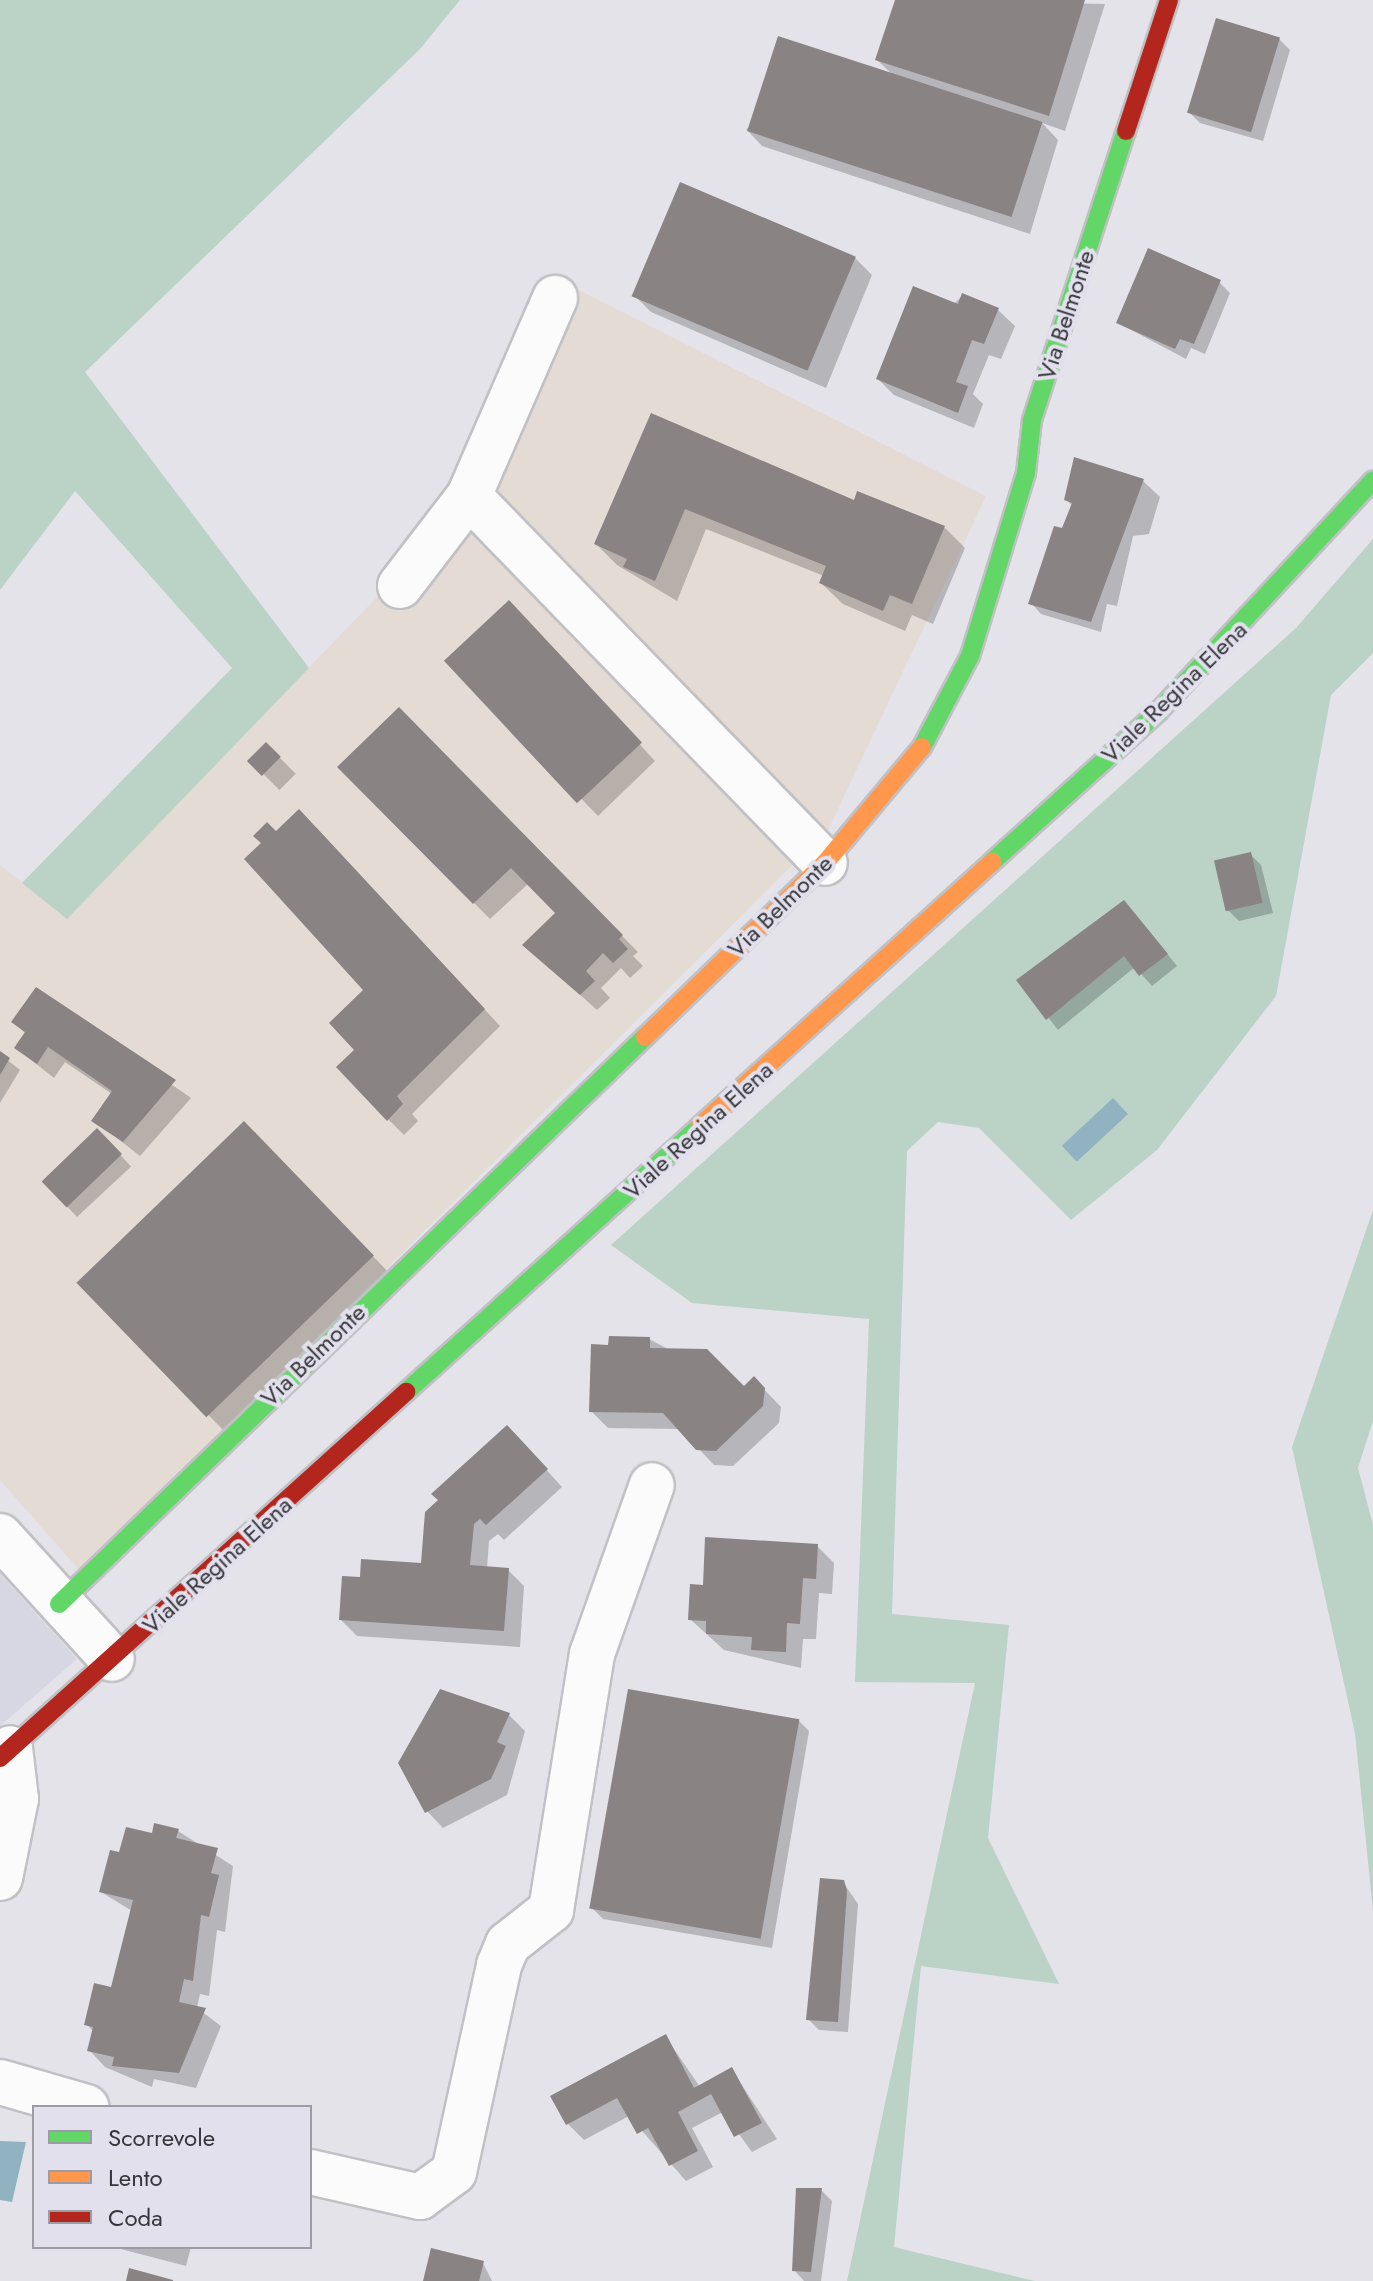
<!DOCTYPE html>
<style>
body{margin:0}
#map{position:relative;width:1373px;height:2281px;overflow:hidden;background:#e3e3e9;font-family:Jost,sans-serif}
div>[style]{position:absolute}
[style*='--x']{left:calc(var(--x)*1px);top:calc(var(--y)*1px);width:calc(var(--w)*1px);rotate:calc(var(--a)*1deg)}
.built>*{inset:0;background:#d7d6e3}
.industrial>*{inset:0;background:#e5dbd5}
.green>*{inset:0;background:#bbd2c7}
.water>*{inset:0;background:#91b3c1;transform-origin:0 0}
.shadow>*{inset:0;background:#0003;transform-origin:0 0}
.building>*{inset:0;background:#8a8383;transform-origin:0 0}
.roads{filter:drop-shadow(2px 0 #c1c1c5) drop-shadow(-2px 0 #c1c1c5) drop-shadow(0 2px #c1c1c5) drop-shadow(0 -2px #c1c1c5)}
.street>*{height:44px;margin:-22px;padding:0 22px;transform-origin:22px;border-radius:22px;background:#fbfbfc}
.fast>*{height:18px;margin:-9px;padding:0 9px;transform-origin:9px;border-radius:9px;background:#63d668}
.slow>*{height:18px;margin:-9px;padding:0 9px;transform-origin:9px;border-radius:9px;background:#ff974d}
.jam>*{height:18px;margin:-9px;padding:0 9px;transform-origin:9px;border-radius:9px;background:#b3261e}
span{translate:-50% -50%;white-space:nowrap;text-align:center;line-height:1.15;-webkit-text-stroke:8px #e1e0ec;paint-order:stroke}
.street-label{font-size:24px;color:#36353a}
.legend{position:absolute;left:32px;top:2105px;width:280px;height:144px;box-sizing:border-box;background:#e1e0ec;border:2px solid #9d9ca5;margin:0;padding:10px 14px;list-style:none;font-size:24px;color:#36353a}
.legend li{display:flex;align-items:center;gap:16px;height:40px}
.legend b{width:40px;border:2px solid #9d9ca5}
</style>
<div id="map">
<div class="built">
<div style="clip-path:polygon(0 1574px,77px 1659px,0 1726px)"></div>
</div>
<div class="industrial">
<div style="clip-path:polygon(555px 278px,986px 496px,828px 830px,81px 1572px,0 1480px,0 865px,67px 918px,434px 538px)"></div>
</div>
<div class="green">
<div style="clip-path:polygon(0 0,460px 0,420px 49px,85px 372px,309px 668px,67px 919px,22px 883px,232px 668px,75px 491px,0 590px)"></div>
<div style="clip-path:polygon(1373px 539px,1373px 653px,1331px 695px,1276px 996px,1157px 1150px,1071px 1220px,979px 1128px,938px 1122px,907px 1151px,892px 1614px,1009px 1625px,988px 1838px,1059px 1984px,921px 1966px,894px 2247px,1035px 2281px,847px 2281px,975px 1683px,855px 1682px,869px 1319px,692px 1303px,611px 1245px,1296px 628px)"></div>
<div style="clip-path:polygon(1373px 1210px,1373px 1421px,1358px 1468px,1373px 1525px,1373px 1911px,1355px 1733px,1292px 1447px)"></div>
</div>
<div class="water">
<div style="left:1113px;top:1098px;width:22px;height:70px;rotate:47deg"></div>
<div style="clip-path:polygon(0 2141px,26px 2142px,12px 2202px,0 2200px)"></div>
</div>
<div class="shadow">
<div style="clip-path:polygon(897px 0,1105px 4px,1065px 131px,1042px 123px,1058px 140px,1030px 234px,762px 146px,746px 129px,893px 75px,877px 60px)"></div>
<div style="clip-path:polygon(1279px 39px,1290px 50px,1263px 141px,1200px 123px,1189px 112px)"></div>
<div style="clip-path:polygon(855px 258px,872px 275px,826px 388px,651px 312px,635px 296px)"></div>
<div style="clip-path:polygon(1219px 282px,1230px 293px,1205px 354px,1191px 348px,1186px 359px,1118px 323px)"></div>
<div style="clip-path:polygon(963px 295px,998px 310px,1015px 326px,1001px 359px,989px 355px,973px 394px,983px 404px,974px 428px,894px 395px,878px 379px)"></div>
<div style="clip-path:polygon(652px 416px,855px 502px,944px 527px,965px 548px,933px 624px,912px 615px,905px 631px,843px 604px,821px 583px,824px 576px,706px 529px,677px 601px,617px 565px,596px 544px)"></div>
<div style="clip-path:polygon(1143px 481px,1160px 497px,1149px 534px,1133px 536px,1117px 606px,1107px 604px,1101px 632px,1041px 614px,1031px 603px,1073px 506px,1066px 500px)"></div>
<div style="clip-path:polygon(525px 619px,655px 761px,598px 816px,448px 662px)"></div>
<div style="clip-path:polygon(399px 710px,638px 952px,633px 956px,643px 966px,630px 978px,621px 968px,601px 988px,610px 998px,597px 1010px,525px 945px,558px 913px,529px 883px,490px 919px,340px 767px)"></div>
<div style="left:266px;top:744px;width:42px;height:23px;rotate:45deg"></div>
<div style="clip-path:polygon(316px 827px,500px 1026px,412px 1114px,418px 1121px,404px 1135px,388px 1119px,357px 1050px,366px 990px,276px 834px)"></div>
<div style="clip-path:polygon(1250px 854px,1261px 865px,1273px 913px,1239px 921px,1228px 910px)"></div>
<div style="clip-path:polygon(1135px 914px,1177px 966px,1152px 986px,1135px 967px,1058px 1030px,1019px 980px)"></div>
<div style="clip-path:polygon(36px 990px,191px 1098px,140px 1156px,94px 1120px,112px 1094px,65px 1062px,54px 1078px,16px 1048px,26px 1034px,14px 1022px)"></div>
<div style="clip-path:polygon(0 1054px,20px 1070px,0 1103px)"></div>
<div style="left:97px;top:1130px;width:50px;height:74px;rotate:47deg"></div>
<div style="clip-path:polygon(265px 1144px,394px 1278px,229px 1436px,79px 1282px)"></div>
<div style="clip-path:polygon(649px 1339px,744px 1389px,754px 1379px,781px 1407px,779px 1423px,733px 1466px,714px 1465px,680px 1429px,608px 1428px,591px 1411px,610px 1347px)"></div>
<div style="clip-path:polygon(523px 1444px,562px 1487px,504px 1540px,498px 1534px,489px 1541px,487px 1569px,508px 1570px,524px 1586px,520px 1647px,357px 1636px,341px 1620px,362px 1579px,423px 1565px)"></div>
<div style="clip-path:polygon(817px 1546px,834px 1563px,832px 1594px,819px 1593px,816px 1639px,803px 1639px,801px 1668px,724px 1650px,690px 1619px,705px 1587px)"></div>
<div style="clip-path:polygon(509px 1715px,525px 1731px,507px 1795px,443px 1828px,427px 1811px)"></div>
<div style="clip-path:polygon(798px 1720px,809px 1731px,772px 1948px,603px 1919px,592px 1908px)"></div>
<div style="clip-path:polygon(178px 1831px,233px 1866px,225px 1932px,217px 1930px,209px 1996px,200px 1994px,197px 2008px,221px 2026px,196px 2088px,154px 2079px,152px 2087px,105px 2067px,89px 2050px,94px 2032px,86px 2024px,113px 1989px,132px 1911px,101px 1892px,121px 1855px)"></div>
<div style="clip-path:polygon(843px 1882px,858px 1904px,848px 2032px,819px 2030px,808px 2019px)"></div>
<div style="clip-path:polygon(665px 2036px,700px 2087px,732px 2070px,777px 2139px,752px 2152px,723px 2112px,692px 2128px,713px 2167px,686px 2181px,629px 2116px,584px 2140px,568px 2124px)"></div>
<div style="clip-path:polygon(821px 2190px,832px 2201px,821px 2281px,804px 2281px,794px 2270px)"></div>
<div style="clip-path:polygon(113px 2247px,191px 2247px,186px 2266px)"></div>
<div style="clip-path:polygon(483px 2263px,492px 2281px,425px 2281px)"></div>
</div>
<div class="building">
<div style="clip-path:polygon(895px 0,1085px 0,1049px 116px,875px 60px)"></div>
<div style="left:1216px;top:18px;width:67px;height:99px;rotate:17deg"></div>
<div style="left:778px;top:36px;width:278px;height:100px;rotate:18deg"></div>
<div style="left:680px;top:182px;width:191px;height:124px;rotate:23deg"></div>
<div style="clip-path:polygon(1148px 248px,1221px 280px,1194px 344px,1180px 339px,1175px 349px,1116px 323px)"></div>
<div style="clip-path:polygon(913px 286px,958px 304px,962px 293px,999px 308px,984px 344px,972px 340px,956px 382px,968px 386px,958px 413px,876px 379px)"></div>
<div style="clip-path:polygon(651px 413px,854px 500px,857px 491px,945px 526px,912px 604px,890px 595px,883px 611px,819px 583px,826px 566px,685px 509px,655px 581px,623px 567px,627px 559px,594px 544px)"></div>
<div style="clip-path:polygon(1074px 457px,1144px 479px,1091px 622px,1028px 604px,1054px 526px,1062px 528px,1072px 503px,1064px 500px)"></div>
<div style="left:509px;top:600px;width:195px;height:89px;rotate:47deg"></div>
<div style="clip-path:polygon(399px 707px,623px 935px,619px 939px,628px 949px,613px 963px,603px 953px,586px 971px,595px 981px,580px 995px,522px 945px,555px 913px,511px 868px,473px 904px,337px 767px)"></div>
<div style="left:266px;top:742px;width:21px;height:27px;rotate:45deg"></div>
<div style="clip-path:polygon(299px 809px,485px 1009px,397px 1096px,403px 1104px,387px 1121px,336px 1067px,354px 1050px,329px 1023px,363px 990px,244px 859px,261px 843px,253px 836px,267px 822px,276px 831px)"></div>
<div style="left:1251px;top:852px;width:52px;height:38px;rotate:77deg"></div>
<div style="clip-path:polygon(1124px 900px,1168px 954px,1139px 976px,1124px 956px,1046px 1020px,1016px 980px)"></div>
<div style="clip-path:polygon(36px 987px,176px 1080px,123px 1142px,91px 1121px,112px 1091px,48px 1047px,37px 1064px,14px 1048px,25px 1032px,11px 1022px)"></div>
<div style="clip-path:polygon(0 1051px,10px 1058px,0 1075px)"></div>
<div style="left:244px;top:1121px;width:187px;height:233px;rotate:46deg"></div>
<div style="left:97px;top:1128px;width:36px;height:77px;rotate:46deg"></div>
<div style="clip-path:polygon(609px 1336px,650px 1337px,650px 1348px,707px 1349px,744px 1386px,754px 1376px,765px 1388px,763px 1406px,716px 1451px,696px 1450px,663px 1413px,589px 1412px,591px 1344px,608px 1345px)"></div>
<div style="clip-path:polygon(507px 1425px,548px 1469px,486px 1525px,480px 1519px,474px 1524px,470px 1565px,509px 1568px,504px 1631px,339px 1620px,342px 1576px,360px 1577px,361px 1559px,421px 1563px,425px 1512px,438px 1500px,431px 1494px)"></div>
<div style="clip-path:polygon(705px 1537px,818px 1544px,816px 1579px,803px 1578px,800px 1624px,787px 1623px,786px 1652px,751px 1650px,752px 1637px,706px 1634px,706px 1621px,688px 1620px,690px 1584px,703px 1585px)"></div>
<div style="clip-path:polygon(440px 1689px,510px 1713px,497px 1742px,506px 1746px,491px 1779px,425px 1813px,398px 1763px)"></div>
<div style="left:628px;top:1689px;width:174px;height:223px;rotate:10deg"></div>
<div style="clip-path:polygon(154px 1823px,179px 1829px,176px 1838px,218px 1848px,211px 1873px,219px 1875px,209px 1917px,201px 1915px,193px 1981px,184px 1979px,179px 2002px,206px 2008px,179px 2073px,112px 2066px,114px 2057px,87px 2051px,93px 2027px,84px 2025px,94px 1983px,111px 1987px,133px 1900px,99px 1892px,110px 1850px,119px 1852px,126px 1827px,152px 1833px)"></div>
<div style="clip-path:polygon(820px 1878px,844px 1880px,847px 1891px,838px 2022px,806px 2020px)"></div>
<div style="clip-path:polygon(666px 2034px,694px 2088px,732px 2067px,762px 2123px,734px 2137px,711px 2094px,678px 2112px,698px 2151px,669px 2166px,648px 2128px,637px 2134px,617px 2098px,566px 2125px,550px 2096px)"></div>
<div style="clip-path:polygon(796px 2188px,822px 2188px,811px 2272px,792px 2271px)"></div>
<div style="clip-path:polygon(431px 2248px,484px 2261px,479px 2281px,423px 2281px)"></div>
<div style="clip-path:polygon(129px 2268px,173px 2280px,173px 2281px,126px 2281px)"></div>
</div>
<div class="roads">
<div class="street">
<div style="--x:469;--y:496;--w:511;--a:45.87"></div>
<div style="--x:400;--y:586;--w:113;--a:-52.5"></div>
<div style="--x:469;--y:496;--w:216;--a:-66.5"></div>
<div style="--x:0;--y:1536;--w:166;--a:47.7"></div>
<div style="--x:0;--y:1878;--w:81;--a:-78.6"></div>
<div style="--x:16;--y:1799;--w:51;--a:-96.7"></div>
<div style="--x:0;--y:2082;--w:90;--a:16.2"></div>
<div style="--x:310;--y:2172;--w:113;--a:12.8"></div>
<div style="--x:420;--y:2197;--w:42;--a:-36.3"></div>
<div style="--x:454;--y:2172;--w:212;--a:-77.7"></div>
<div style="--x:499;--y:1965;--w:23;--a:-67"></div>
<div style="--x:508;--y:1944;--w:55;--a:-38.3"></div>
<div style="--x:551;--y:1910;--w:259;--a:-80.9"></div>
<div style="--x:592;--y:1654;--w:179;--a:-70.5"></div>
</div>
<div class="fast">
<div style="--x:922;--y:747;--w:103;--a:-62.2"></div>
<div style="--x:970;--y:656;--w:191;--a:-73"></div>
<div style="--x:1026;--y:473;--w:53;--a:-83.5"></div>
<div style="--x:1032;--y:420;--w:304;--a:-72"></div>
<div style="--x:992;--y:862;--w:224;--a:-42.1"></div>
<div style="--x:1158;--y:712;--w:316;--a:-47.1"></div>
<div style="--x:406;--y:1392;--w:396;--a:-42.1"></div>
<div style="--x:59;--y:1604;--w:815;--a:-44.06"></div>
</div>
<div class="slow">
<div style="--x:645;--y:1037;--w:250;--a:-44"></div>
<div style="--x:825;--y:863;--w:151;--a:-50.1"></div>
<div style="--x:700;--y:1126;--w:394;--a:-42.1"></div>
</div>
<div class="jam">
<div style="--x:1126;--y:131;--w:138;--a:-71.8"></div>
<div style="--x:0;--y:1758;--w:547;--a:-42.03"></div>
</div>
</div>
<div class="street-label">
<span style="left:1066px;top:315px;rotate:-72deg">Via Belmonte</span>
<span style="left:1174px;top:692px;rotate:-44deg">Viale Regina Elena</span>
<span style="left:780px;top:906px;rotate:-44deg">Via Belmonte</span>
<span style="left:698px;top:1130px;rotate:-42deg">Viale Regina Elena</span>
<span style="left:313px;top:1355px;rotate:-44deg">Via Belmonte</span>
<span style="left:217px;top:1565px;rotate:-42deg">Viale Regina Elena</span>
</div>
<ul class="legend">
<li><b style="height:10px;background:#63d668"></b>Scorrevole</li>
<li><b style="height:10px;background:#ff974d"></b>Lento</li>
<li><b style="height:10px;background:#b3261e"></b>Coda</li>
</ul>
</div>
